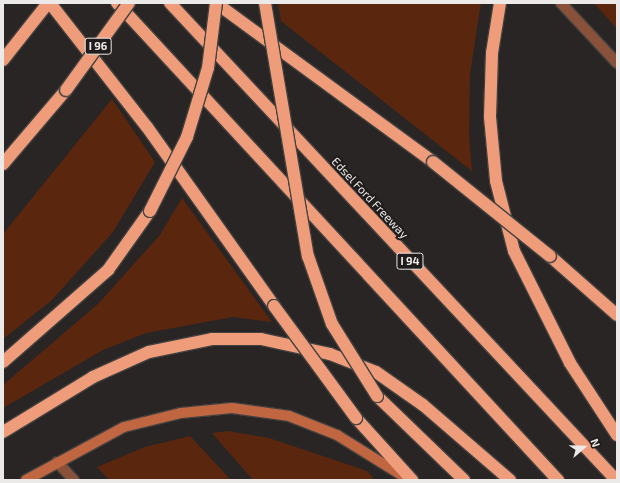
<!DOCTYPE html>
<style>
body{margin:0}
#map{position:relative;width:620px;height:483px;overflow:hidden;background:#282524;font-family:"Exo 2",sans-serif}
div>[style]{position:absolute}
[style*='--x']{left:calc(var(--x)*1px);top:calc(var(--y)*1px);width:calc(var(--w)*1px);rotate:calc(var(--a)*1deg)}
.green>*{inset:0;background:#5b260e}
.roads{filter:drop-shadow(1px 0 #434140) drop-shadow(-1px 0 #434140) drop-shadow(0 1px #434140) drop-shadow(0 -1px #434140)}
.street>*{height:10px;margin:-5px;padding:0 5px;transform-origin:5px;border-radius:5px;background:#89513a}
.secondary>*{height:10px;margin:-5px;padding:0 5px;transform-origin:5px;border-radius:5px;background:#c06641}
.highway>*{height:12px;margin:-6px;padding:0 6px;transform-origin:6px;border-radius:6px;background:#ef9c7a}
.bridges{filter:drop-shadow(1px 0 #434140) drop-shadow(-1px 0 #434140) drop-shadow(0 1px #434140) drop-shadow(0 -1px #434140)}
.highway-bridge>*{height:12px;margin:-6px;padding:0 6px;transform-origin:6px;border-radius:6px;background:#ef9c7a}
span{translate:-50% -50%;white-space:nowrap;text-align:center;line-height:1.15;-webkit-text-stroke:4px #1f1c1b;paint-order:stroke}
.shield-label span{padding:1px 3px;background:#1f1c1b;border:1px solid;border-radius:3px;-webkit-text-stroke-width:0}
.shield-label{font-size:11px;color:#eceae9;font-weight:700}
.street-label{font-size:12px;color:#eceae9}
.frame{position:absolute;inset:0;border:4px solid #eceae9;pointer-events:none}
.north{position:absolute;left:564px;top:427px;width:40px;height:40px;-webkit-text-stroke:3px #1f1c1b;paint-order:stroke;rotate:70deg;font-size:11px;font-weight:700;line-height:16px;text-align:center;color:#eceae9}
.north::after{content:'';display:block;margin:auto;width:14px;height:18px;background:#eceae9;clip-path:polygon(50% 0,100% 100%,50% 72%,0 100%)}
</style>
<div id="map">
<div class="green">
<div style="clip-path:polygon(278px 3px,481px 3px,470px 74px,469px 135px,472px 171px,281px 21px)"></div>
<div style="clip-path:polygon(594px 3px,617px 3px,617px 29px)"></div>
<div style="clip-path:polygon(112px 99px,155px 162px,113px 232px,52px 300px,3px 339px,3px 234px)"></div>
<div style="clip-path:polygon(182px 198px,272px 322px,233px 317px,146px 333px,103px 350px,3px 408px,3px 385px,98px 304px,160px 235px)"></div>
<div style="clip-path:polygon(228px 431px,269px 438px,311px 452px,367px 471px,375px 480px,253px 480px,212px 433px)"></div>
<div style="clip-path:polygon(190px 436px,231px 480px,109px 480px,97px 467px,145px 447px)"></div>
</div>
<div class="roads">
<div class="street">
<div style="--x:561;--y:3;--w:82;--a:47"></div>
<div style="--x:57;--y:462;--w:25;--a:47"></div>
</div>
<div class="secondary">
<div style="--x:26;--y:480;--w:111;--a:-28.4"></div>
<div style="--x:124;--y:427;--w:59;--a:-13.8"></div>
<div style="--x:181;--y:413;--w:51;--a:-5.6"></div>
<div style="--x:232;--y:408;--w:58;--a:8"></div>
<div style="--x:289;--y:416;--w:52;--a:21.6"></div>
<div style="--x:337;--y:435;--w:81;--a:31.9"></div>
</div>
<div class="highway">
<div style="--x:50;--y:3;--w:157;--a:52"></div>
<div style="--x:147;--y:127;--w:219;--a:54.6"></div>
<div style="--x:117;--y:3;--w:650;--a:47.25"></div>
<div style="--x:170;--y:3;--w:653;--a:46.92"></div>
<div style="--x:216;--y:3;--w:269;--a:36.2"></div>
<div style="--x:500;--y:3;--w:51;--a:99.1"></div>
<div style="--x:492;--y:53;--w:64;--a:91.8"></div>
<div style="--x:490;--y:117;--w:64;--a:84.6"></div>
<div style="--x:496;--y:181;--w:72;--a:75.6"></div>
<div style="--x:514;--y:251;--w:125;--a:63.4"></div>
<div style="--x:570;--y:363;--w:86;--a:56.9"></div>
<div style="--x:3;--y:60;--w:73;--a:-51.7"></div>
<div style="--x:3;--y:164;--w:97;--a:-49.6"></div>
<div style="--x:550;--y:256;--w:89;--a:41.4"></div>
<div style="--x:3;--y:362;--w:140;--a:-41.2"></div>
<div style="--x:108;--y:270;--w:72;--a:-54.6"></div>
<div style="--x:377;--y:396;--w:121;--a:44"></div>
<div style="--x:356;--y:418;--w:84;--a:47.9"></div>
<div style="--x:3;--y:432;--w:105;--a:-31.4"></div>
<div style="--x:93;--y:377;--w:61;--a:-24.1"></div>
<div style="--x:149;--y:352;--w:64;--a:-11.7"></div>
<div style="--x:212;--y:339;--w:49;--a:0"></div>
<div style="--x:261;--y:339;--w:71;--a:12.3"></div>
<div style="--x:330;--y:354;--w:49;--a:21.4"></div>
<div style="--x:376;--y:372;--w:57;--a:35.1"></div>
<div style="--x:423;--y:405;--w:115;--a:40.8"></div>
</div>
</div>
<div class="bridges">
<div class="highway-bridge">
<div style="--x:265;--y:3;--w:257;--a:80.4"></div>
<div style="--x:308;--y:256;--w:72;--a:70.6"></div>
<div style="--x:332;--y:324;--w:85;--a:58"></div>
<div style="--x:66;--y:90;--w:107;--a:-54.1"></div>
<div style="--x:433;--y:162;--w:150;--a:38.8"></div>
<div style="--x:150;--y:211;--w:83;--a:-63.4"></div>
<div style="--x:187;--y:137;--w:72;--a:-73.1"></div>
<div style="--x:208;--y:68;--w:65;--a:-83"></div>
<div style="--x:274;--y:306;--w:139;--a:53.8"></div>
</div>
</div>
<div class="shield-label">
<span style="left:98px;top:46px">I 96</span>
<span style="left:410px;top:261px">I 94</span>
</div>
<div class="street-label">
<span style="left:370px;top:198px;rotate:47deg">Edsel Ford Freeway</span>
</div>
<div class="frame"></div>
<div class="north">N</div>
</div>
